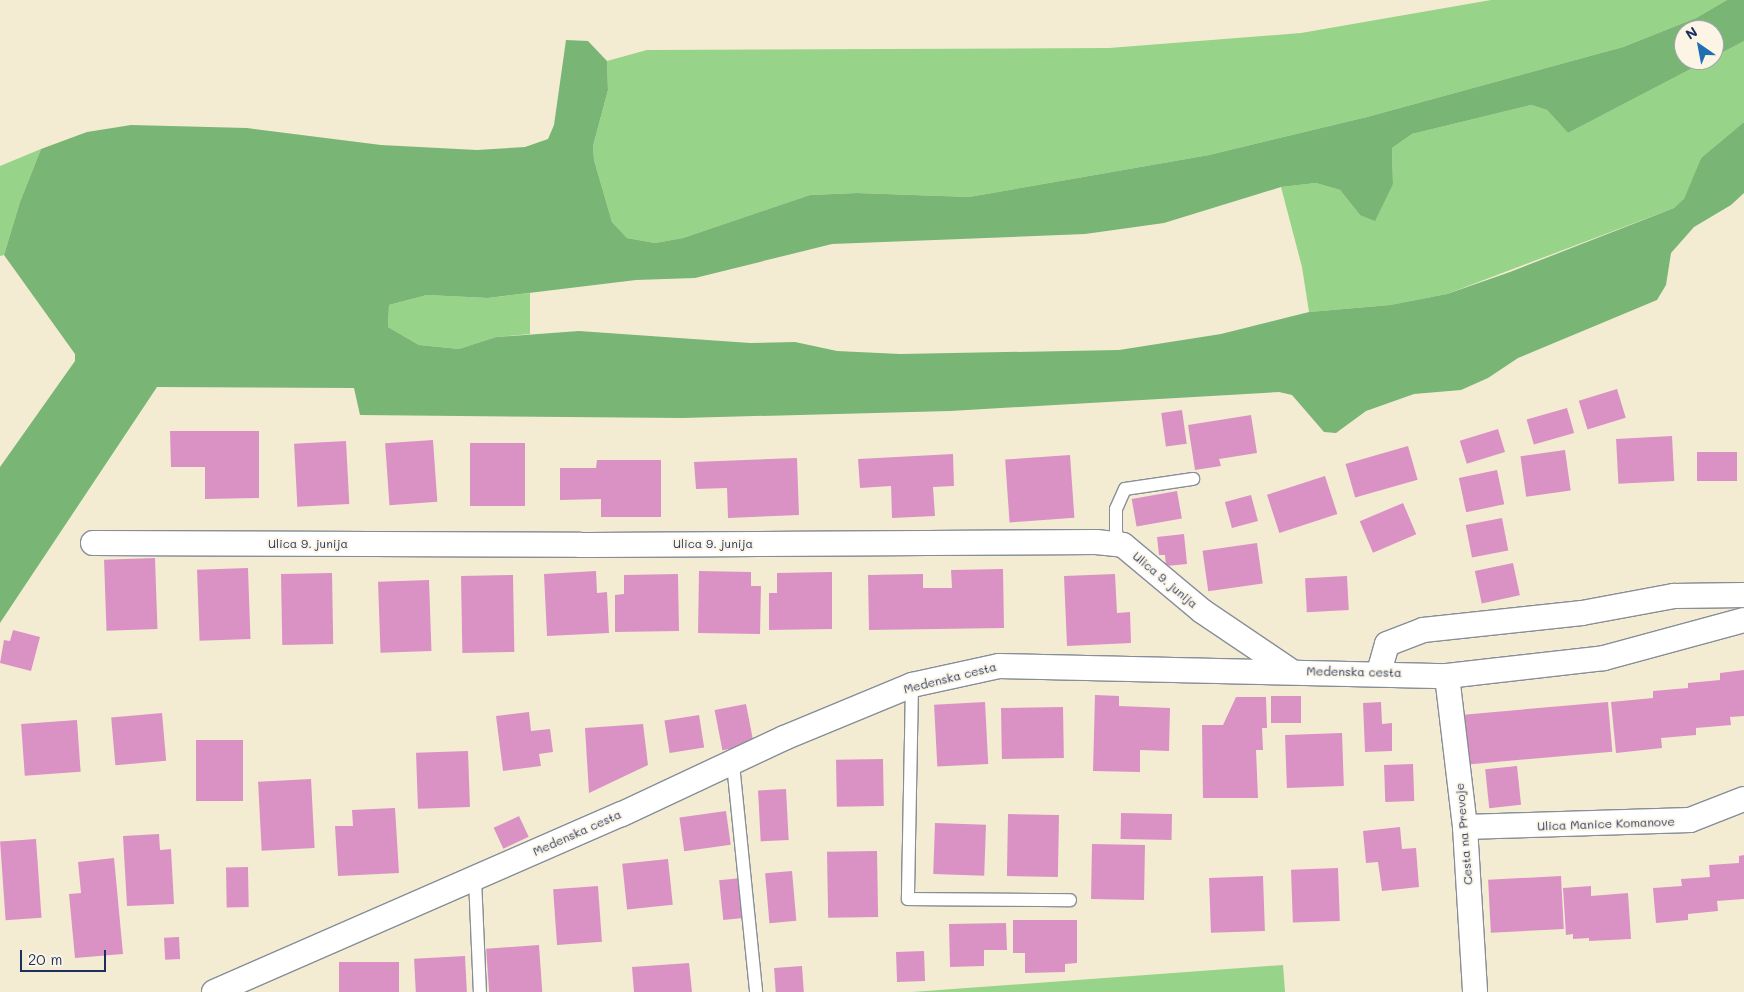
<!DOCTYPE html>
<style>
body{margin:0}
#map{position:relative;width:1744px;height:992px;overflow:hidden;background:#f3ecd3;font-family:Mali,sans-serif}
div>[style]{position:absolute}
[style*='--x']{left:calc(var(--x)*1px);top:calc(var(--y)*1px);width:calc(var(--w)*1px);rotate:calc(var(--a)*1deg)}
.green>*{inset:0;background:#97d388}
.forest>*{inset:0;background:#79b574}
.building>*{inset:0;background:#da92c5;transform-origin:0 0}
.roads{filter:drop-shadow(1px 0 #878e98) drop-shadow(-1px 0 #878e98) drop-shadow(0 1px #878e98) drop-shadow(0 -1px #878e98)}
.lane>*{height:12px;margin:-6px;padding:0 6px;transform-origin:6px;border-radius:6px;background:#fff}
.street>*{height:24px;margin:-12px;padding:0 12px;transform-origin:12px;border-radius:12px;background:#fff}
span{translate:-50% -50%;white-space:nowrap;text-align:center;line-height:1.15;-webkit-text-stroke:4px #fcf5e5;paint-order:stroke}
.street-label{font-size:12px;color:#1b2f5e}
.north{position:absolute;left:1674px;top:20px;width:50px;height:50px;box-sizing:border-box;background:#fcf5e5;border:1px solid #a2a6af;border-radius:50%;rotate:327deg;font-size:14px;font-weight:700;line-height:20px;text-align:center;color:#1b2f5e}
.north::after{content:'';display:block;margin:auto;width:18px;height:22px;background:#1f6fb2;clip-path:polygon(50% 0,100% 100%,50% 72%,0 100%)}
.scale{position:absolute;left:20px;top:950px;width:86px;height:22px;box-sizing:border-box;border:2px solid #1b2f5e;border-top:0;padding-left:6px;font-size:15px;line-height:18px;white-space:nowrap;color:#1b2f5e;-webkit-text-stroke:4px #fcf5e5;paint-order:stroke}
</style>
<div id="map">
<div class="green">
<div style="clip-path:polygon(1491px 0,1727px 0,1696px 18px,1623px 47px,1367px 117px,1209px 155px,969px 197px,857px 193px,810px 195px,683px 238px,655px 243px,627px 238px,612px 222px,594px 160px,593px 146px,608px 90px,607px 61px,647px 50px,1109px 48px,1301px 33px)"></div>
<div style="clip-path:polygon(1744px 41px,1744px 122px,1701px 158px,1684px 200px,1674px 208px,1447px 294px,1390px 305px,1309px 312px,1302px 267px,1281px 187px,1316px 183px,1340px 190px,1360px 215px,1393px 184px,1392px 148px,1412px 134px,1531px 105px,1547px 110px,1568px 133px,1708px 60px,1714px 60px,1714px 57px)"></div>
<div style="clip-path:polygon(41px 149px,20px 202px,4px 255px,0 256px,0 166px)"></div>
<div style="clip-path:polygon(530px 293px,530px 334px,496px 337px,459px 349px,419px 345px,388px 327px,389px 305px,427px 295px,488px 298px)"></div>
<div style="clip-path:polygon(1283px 965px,1285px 992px,912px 992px)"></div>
</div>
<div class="forest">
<div style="clip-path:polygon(1727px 0,1744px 0,1744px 41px,1714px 57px,1714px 30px,1684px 30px,1684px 60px,1708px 60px,1568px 133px,1547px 110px,1531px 105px,1412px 134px,1392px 148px,1393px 184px,1375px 221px,1360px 215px,1340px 190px,1316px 183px,1281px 187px,1164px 223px,1085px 234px,832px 244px,695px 278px,636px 280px,488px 298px,427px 295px,389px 305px,388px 327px,419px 345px,459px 349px,496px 337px,579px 331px,750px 343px,795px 342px,837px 351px,900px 354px,1119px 350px,1221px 334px,1309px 312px,1390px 305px,1447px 294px,1510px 272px,1674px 208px,1684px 199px,1701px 158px,1744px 122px,1744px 193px,1731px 205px,1694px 227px,1671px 253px,1666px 285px,1657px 300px,1518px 358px,1488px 378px,1461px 390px,1414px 394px,1366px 411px,1336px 433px,1324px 432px,1292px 395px,1279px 392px,950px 411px,682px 418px,360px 415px,354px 388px,157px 387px,0 623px,0 467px,75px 361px,75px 354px,4px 255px,20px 202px,41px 149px,87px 132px,131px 125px,247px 128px,381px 145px,477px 150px,525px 147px,548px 139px,554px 125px,566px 40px,588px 41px,607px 61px,608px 90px,593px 146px,594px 160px,612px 222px,627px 238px,655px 243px,683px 238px,810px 195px,857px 193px,969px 197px,1209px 155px,1367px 117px,1623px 47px,1696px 18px)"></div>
</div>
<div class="building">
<div style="left:1617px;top:389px;width:30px;height:40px;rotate:73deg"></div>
<div style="left:1567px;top:408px;width:26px;height:42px;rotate:74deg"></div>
<div style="left:1182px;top:410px;width:34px;height:21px;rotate:82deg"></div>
<div style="clip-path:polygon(1251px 415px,1257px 453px,1219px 459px,1221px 466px,1195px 470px,1188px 425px)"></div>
<div style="left:1498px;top:429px;width:24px;height:40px;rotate:73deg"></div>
<div style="clip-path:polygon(170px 431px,259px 431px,259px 498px,205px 499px,205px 467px,171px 467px)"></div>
<div style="left:1672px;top:436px;width:45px;height:56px;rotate:87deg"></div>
<div style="left:433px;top:440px;width:62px;height:48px;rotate:86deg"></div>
<div style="left:346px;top:441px;width:63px;height:52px;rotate:87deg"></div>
<div style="left:470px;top:443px;width:55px;height:63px"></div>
<div style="left:1408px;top:446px;width:35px;height:65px;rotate:74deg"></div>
<div style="left:1565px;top:450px;width:41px;height:45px;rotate:82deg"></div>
<div style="left:1697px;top:452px;width:40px;height:29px"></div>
<div style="clip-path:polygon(953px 454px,954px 486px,933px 487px,935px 516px,892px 518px,891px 486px,860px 488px,858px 459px)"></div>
<div style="left:1070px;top:455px;width:63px;height:65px;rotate:86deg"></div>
<div style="clip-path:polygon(797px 458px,799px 515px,728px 518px,727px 488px,696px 489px,694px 462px)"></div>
<div style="clip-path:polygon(597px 460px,661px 460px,661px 517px,601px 517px,601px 499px,560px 500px,560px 468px,596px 468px)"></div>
<div style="left:1497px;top:470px;width:35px;height:39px;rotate:78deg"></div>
<div style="left:1325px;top:476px;width:40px;height:61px;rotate:72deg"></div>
<div style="left:1177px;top:491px;width:28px;height:46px;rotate:80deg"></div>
<div style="left:1251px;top:495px;width:27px;height:27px;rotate:75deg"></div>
<div style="left:1403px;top:503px;width:34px;height:47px;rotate:67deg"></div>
<div style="left:1502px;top:518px;width:33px;height:37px;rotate:79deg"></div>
<div style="clip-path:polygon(1184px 534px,1187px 564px,1166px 566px,1165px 555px,1159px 555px,1157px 537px)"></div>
<div style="left:1257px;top:543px;width:41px;height:55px;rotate:82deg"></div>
<div style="left:155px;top:558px;width:71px;height:51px;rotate:88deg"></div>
<div style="left:1513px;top:563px;width:33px;height:39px;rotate:78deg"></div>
<div style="left:248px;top:568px;width:71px;height:51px;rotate:88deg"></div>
<div style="clip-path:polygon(1003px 569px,1004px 628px,869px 630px,868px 575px,923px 574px,923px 588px,952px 588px,951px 570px)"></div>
<div style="clip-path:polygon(596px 571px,597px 593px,607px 592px,609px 633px,547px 636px,544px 574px)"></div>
<div style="clip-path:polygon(699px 571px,751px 572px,751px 586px,761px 586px,760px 634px,698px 633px)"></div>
<div style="clip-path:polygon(832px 572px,832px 629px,769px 630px,769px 593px,777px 593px,777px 573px)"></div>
<div style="left:332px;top:573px;width:71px;height:51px;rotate:89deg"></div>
<div style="clip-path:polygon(678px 574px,679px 631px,615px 632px,615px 595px,624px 594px,624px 575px)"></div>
<div style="clip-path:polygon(1115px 574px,1117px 613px,1130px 612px,1131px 643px,1067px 646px,1064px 576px)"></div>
<div style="left:513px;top:575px;width:77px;height:52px;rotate:89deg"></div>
<div style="left:1347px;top:576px;width:34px;height:42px;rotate:87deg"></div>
<div style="left:429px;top:580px;width:71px;height:51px;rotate:88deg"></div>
<div style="clip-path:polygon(13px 630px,40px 637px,31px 671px,0 663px,4px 640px,10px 641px)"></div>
<div style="clip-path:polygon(1744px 670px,1744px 716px,1730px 717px,1731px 725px,1696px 728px,1696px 735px,1661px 738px,1662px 748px,1616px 753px,1611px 702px,1653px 698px,1653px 691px,1688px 688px,1688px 683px,1720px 680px,1720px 673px)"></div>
<div style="clip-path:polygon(1095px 695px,1119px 696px,1119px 706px,1170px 708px,1169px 751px,1140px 750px,1140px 772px,1093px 771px)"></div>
<div style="left:1301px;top:696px;width:27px;height:30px;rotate:90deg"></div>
<div style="clip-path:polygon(1236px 697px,1266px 697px,1267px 728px,1262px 728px,1263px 750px,1256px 750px,1258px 798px,1203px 798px,1202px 725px,1223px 725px)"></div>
<div style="left:985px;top:702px;width:62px;height:51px;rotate:87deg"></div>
<div style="clip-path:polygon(1381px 702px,1382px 724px,1392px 723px,1392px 751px,1365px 752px,1363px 703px)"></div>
<div style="left:1608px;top:702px;width:50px;height:145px;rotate:85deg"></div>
<div style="left:746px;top:704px;width:41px;height:32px;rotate:79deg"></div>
<div style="left:1063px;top:707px;width:51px;height:62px;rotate:89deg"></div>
<div style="clip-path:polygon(529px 712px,531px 731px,550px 729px,553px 752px,539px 754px,541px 766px,503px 771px,496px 716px)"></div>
<div style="left:162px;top:713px;width:48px;height:51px;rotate:85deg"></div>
<div style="left:699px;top:715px;width:33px;height:35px;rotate:81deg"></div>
<div style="left:77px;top:720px;width:52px;height:56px;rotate:86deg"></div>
<div style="clip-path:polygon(643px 724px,648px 765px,589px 793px,585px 728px)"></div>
<div style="left:1342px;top:733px;width:53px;height:57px;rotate:88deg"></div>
<div style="left:196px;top:740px;width:47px;height:61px"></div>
<div style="left:468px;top:751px;width:56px;height:52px;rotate:88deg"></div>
<div style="left:883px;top:759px;width:47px;height:47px;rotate:89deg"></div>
<div style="left:1413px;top:764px;width:37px;height:29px;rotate:88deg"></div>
<div style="left:1517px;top:766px;width:39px;height:32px;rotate:84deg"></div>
<div style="left:311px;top:779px;width:69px;height:53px;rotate:87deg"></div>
<div style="left:786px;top:789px;width:51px;height:28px;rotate:87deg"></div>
<div style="clip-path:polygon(395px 808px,399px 873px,338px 876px,335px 826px,353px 826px,352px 810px)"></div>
<div style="left:726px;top:811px;width:34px;height:47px;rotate:82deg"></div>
<div style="left:1121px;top:813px;width:51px;height:26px;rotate:1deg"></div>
<div style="left:1008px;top:814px;width:51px;height:62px;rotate:1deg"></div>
<div style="left:519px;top:816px;width:23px;height:28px;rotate:65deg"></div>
<div style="left:935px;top:823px;width:51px;height:51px;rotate:2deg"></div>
<div style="clip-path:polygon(1400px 827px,1402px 849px,1416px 848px,1419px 887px,1382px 891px,1378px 862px,1366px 863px,1363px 831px)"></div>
<div style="clip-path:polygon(159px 834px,160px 850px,171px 849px,174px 904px,127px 906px,123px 836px)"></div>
<div style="left:36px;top:839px;width:79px;height:36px;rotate:86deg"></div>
<div style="left:1092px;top:844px;width:53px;height:55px;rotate:1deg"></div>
<div style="left:877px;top:851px;width:66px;height:50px;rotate:89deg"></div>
<div style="clip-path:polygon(1744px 855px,1744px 899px,1717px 901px,1718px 911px,1688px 914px,1688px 920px,1656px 923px,1653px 888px,1682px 886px,1681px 879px,1710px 877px,1709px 865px,1739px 863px,1739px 856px)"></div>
<div style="clip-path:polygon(114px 858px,123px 954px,75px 958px,69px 894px,81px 893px,78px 862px)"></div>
<div style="left:668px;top:859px;width:46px;height:46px;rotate:84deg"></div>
<div style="left:248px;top:867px;width:40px;height:22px;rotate:89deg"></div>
<div style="left:1338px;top:868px;width:53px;height:47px;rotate:88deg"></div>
<div style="left:792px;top:871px;width:50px;height:27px;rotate:85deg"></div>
<div style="left:1263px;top:876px;width:55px;height:54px;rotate:88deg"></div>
<div style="left:1561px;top:876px;width:53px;height:73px;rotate:87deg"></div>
<div style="left:741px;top:878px;width:40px;height:22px;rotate:84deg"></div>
<div style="left:598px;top:886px;width:56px;height:45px;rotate:86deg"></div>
<div style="clip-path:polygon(1591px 886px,1591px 896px,1628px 893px,1631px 939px,1589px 941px,1589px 938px,1573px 939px,1573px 934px,1566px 935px,1563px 888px)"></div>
<div style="clip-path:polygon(1013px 920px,1077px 920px,1077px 963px,1065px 964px,1065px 972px,1025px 973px,1025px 953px,1013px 953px)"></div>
<div style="clip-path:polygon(1006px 923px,1007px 950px,984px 950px,984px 966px,950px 967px,949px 924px)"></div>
<div style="left:179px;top:937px;width:22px;height:15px;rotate:87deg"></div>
<div style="left:539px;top:945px;width:47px;height:53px;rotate:86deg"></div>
<div style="left:924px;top:951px;width:30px;height:28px;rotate:88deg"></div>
<div style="left:465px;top:956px;width:36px;height:51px;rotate:87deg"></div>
<div style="left:339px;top:962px;width:60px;height:30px"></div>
<div style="clip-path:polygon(689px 963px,692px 992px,634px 992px,632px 967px)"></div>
<div style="left:802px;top:966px;width:26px;height:28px;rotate:86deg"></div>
</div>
<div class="roads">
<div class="lane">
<div style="--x:1123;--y:545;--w:14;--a:-120"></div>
<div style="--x:1116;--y:533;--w:24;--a:-90"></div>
<div style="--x:1116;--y:509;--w:22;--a:-66"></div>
<div style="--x:1125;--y:489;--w:69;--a:-8.4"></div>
<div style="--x:912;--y:685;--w:214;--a:91.1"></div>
<div style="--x:908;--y:899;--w:162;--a:0.4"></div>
<div style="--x:733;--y:764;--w:229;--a:84.2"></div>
<div style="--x:475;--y:879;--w:113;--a:87.5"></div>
</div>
<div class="street">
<div style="--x:93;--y:543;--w:487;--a:0.2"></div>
<div style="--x:580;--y:545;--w:516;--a:-0.33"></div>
<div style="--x:1096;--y:542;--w:27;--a:6"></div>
<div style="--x:1123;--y:545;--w:103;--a:39.9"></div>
<div style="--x:1202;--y:611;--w:107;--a:34"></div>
<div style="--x:1379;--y:672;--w:29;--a:-74"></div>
<div style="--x:1387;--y:644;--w:39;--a:-21"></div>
<div style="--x:1423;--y:630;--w:160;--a:-6.1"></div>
<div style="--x:1582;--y:613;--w:94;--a:-10.5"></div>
<div style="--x:1674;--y:596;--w:70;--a:-0.8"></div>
<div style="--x:1447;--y:676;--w:152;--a:83.2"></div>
<div style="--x:1465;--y:827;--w:165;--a:86.5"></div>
<div style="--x:1465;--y:827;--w:225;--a:-1.8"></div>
<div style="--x:1690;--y:820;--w:58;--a:-21.3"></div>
<div style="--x:214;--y:992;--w:445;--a:-23.6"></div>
<div style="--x:622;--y:814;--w:179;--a:-25.1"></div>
<div style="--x:784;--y:738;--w:139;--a:-22.5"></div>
<div style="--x:912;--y:685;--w:89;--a:-12.3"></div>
<div style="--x:999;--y:666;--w:448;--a:1.3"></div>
<div style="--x:1447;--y:676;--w:158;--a:-6.5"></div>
<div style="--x:1604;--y:658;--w:145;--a:-15.2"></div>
</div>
</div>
<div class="street-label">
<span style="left:308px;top:544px">Ulica 9. junija</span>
<span style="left:713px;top:544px">Ulica 9. junija</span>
<span style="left:1165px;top:580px;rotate:40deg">Ulica 9. junija</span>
<span style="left:1354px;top:672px;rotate:1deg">Medenska cesta</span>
<span style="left:950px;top:678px;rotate:-14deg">Medenska cesta</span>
<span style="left:1606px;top:824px;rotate:-2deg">Ulica Manice Komanove</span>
<span style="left:577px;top:833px;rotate:-24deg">Medenska cesta</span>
<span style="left:1464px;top:834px;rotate:-95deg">Cesta na Prevoje</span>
</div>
<div class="north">N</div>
<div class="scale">20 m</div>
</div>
